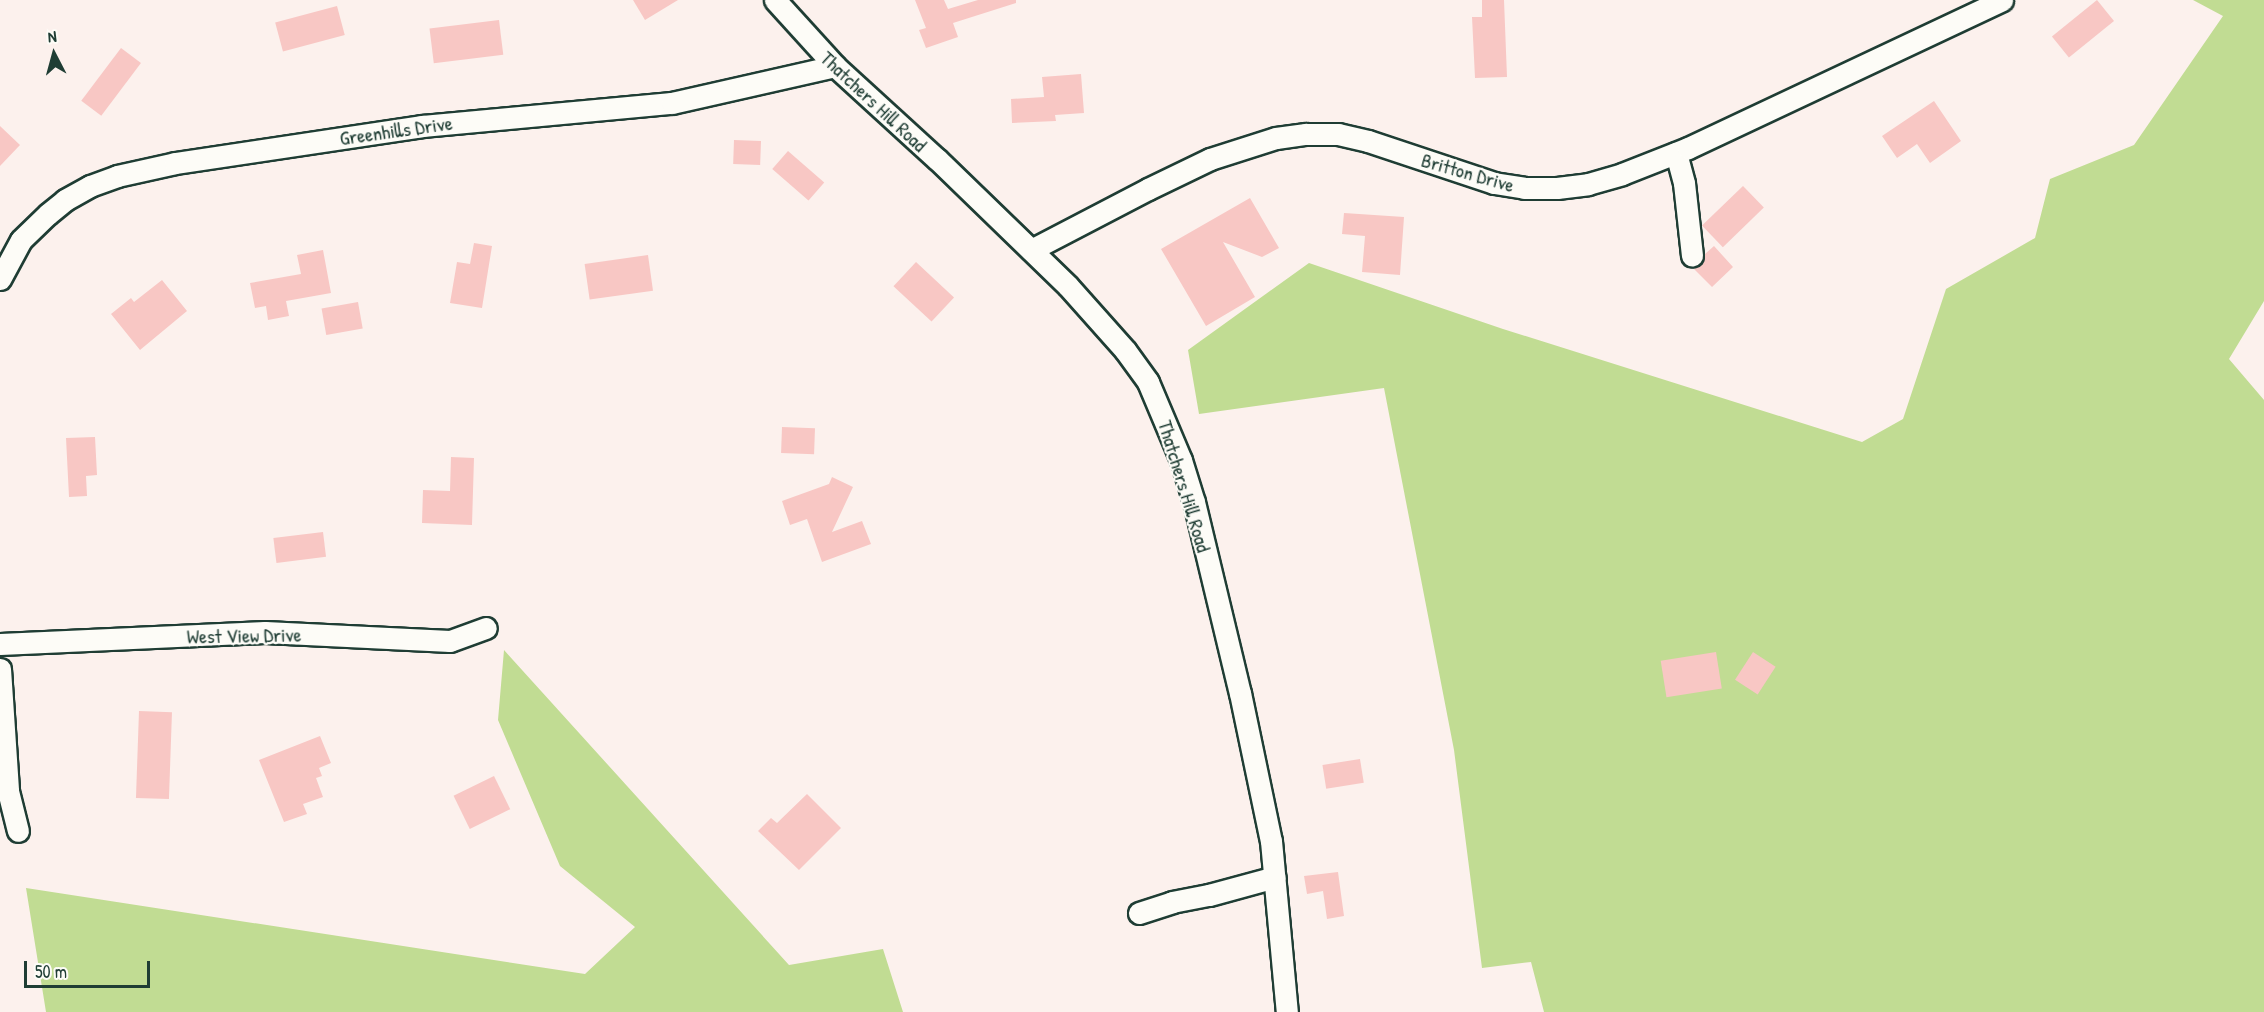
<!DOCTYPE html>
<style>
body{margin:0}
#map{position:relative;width:2264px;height:1012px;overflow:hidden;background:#fcf1ed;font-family:"Patrick Hand",sans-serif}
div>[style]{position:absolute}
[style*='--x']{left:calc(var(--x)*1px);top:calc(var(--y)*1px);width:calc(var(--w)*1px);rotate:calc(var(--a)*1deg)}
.green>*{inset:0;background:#c1dc93}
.building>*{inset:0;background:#f8c7c4;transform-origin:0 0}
.roads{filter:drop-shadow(2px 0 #1f3d34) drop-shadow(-2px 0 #1f3d34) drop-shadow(0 2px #1f3d34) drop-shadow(0 -2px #1f3d34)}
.minor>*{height:21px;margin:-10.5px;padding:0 10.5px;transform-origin:10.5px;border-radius:10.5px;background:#fdfcf7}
span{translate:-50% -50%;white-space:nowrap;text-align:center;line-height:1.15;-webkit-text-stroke:4.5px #fdfcf7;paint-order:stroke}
.street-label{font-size:20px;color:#1f3d34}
.north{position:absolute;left:24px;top:24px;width:60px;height:60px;-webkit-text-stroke:4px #fdfcf7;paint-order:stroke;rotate:354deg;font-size:16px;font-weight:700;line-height:24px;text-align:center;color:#1f3d34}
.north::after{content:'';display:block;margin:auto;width:21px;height:27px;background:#1f3d34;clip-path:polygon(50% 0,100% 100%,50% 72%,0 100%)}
.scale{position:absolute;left:24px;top:961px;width:126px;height:27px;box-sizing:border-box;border:3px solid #1f3d34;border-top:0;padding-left:8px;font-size:18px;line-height:21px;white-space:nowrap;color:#1f3d34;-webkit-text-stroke:4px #fdfcf7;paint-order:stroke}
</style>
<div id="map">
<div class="green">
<div style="clip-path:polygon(2193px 0,2264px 0,2264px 301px,2229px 359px,2264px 400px,2264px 1012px,1544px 1012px,1531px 962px,1482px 968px,1454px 750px,1384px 388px,1199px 414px,1188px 350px,1309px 263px,1503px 329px,1862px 442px,1903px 419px,1946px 289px,2035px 238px,2050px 179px,2134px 145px,2223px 16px)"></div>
<div style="clip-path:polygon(504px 650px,789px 965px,883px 949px,903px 1012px,46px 1012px,26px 888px,585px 974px,635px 927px,560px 866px,498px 720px)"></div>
</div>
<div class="building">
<div style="clip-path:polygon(633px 0,678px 0,645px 20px)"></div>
<div style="clip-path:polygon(915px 0,944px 0,948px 9px,978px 0,1016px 0,1016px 3px,953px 23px,958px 37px,926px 48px,919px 30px,926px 28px)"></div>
<div style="clip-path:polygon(1482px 0,1504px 0,1507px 77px,1475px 78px,1472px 17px,1482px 17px)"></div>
<div style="left:2097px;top:0;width:27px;height:58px;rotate:51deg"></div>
<div style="left:337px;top:6px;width:30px;height:64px;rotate:75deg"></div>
<div style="left:499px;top:20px;width:35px;height:70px;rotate:83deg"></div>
<div style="left:121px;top:48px;width:25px;height:66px;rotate:37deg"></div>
<div style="clip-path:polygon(1081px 74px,1084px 113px,1055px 115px,1056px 121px,1012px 123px,1011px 99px,1044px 97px,1042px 77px)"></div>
<div style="clip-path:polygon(1934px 101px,1961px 141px,1930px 163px,1917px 144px,1897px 158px,1882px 136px)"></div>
<div style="clip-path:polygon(0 126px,20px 145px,0 166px)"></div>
<div style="left:734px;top:140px;width:27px;height:24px;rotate:2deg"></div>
<div style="left:788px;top:151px;width:48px;height:24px;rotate:41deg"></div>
<div style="left:1743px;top:186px;width:30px;height:57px;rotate:46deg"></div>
<div style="clip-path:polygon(1250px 198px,1279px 248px,1262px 257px,1223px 242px,1255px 297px,1206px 326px,1161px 249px)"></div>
<div style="clip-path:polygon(1344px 213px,1404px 217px,1400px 275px,1362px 272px,1365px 236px,1342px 234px)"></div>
<div style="clip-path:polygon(474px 243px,492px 246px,482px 308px,450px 303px,457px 262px,470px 264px)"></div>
<div style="clip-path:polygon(1714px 246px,1733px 267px,1712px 287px,1694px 269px,1700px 266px,1705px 254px)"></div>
<div style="clip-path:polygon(323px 250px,331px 293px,286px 301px,289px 316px,268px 320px,266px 306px,255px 308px,250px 283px,301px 274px,297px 255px)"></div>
<div style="left:648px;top:255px;width:36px;height:64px;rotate:82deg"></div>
<div style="left:916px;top:262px;width:52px;height:33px;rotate:43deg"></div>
<div style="clip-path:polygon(162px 280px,187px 311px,140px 350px,111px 314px,131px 298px,134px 302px)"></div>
<div style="left:358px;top:302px;width:27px;height:37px;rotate:80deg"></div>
<div style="left:782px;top:427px;width:33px;height:26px;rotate:2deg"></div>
<div style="clip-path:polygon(95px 437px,97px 475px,86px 476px,87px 496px,69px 497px,66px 438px)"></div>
<div style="clip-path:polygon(451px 457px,474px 458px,472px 525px,422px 523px,423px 490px,450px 491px)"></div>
<div style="clip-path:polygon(832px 477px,853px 487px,832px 532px,862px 521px,871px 544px,822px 562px,807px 519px,790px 525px,782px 501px,829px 484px)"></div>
<div style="left:323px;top:532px;width:25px;height:50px;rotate:83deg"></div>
<div style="left:1716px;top:652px;width:37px;height:56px;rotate:81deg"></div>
<div style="left:1753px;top:652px;width:27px;height:33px;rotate:33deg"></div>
<div style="left:139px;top:711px;width:33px;height:87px;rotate:2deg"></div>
<div style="clip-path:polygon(320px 736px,331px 763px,319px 768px,322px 776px,316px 778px,323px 797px,303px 804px,307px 814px,284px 822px,259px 760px)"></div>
<div style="left:1360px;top:759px;width:24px;height:38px;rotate:81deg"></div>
<div style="left:494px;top:776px;width:37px;height:45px;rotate:64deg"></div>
<div style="clip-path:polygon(807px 794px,841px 828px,799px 870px,758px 831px,771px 818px,777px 823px)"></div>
<div style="clip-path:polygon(1338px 872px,1344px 916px,1327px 919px,1323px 891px,1307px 894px,1304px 876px)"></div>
</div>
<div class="roads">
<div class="minor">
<div style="--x:775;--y:0;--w:89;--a:47.7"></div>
<div style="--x:835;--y:66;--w:138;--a:42.4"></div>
<div style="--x:937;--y:159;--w:182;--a:44.1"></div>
<div style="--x:1068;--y:286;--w:86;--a:48.3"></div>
<div style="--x:1125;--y:350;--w:39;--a:54"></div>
<div style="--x:1148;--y:382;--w:85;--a:67.1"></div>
<div style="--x:1181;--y:460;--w:44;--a:72.8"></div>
<div style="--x:1194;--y:502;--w:196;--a:76.5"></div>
<div style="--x:1240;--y:693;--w:151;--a:78.2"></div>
<div style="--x:1271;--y:841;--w:172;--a:84.7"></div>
<div style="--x:1676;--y:153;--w:31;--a:75"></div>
<div style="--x:1684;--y:183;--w:73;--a:83.7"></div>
<div style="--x:1031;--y:250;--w:132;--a:-27.5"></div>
<div style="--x:1148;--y:189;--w:69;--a:-25.8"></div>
<div style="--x:1210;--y:159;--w:69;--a:-17.7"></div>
<div style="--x:1276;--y:138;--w:30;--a:-8"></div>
<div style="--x:1306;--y:134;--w:32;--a:0"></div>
<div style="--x:1338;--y:134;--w:31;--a:13"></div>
<div style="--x:1368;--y:141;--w:133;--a:18.4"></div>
<div style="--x:1494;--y:183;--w:30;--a:9"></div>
<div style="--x:1524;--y:188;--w:33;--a:0"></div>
<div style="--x:1557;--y:188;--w:31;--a:-7"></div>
<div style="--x:1588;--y:184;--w:35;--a:-16"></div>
<div style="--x:1622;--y:174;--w:71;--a:-21.5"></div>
<div style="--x:1688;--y:148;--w:347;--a:-25.2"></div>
<div style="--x:0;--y:279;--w:44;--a:-61.7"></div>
<div style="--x:21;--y:240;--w:37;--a:-44"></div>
<div style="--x:48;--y:214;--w:22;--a:-39"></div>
<div style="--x:65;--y:200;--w:29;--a:-29"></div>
<div style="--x:90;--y:186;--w:29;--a:-20"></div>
<div style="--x:117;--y:176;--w:59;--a:-12.6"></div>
<div style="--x:175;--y:163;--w:250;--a:-8.5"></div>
<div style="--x:422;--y:126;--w:251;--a:-5.3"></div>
<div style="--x:672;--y:103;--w:167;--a:-12.8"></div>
<div style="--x:0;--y:644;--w:265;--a:-2.6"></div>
<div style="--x:265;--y:632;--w:185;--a:2.8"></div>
<div style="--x:450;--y:641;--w:38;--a:-20"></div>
<div style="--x:0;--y:669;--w:122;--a:86.2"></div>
<div style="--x:8;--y:791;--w:41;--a:76"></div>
<div style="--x:1139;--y:913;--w:35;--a:-18"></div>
<div style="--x:1172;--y:902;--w:38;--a:-11"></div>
<div style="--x:1209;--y:895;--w:68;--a:-15.3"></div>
</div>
</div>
<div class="street-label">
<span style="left:874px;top:101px;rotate:43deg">Thatchers Hill Road</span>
<span style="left:396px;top:130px;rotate:-8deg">Greenhills Drive</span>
<span style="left:1468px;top:172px;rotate:16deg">Britton Drive</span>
<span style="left:1185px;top:486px;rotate:73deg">Thatchers Hill Road</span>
<span style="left:244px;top:635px;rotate:-1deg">West View Drive</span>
</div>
<div class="north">N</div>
<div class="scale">50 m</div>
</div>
